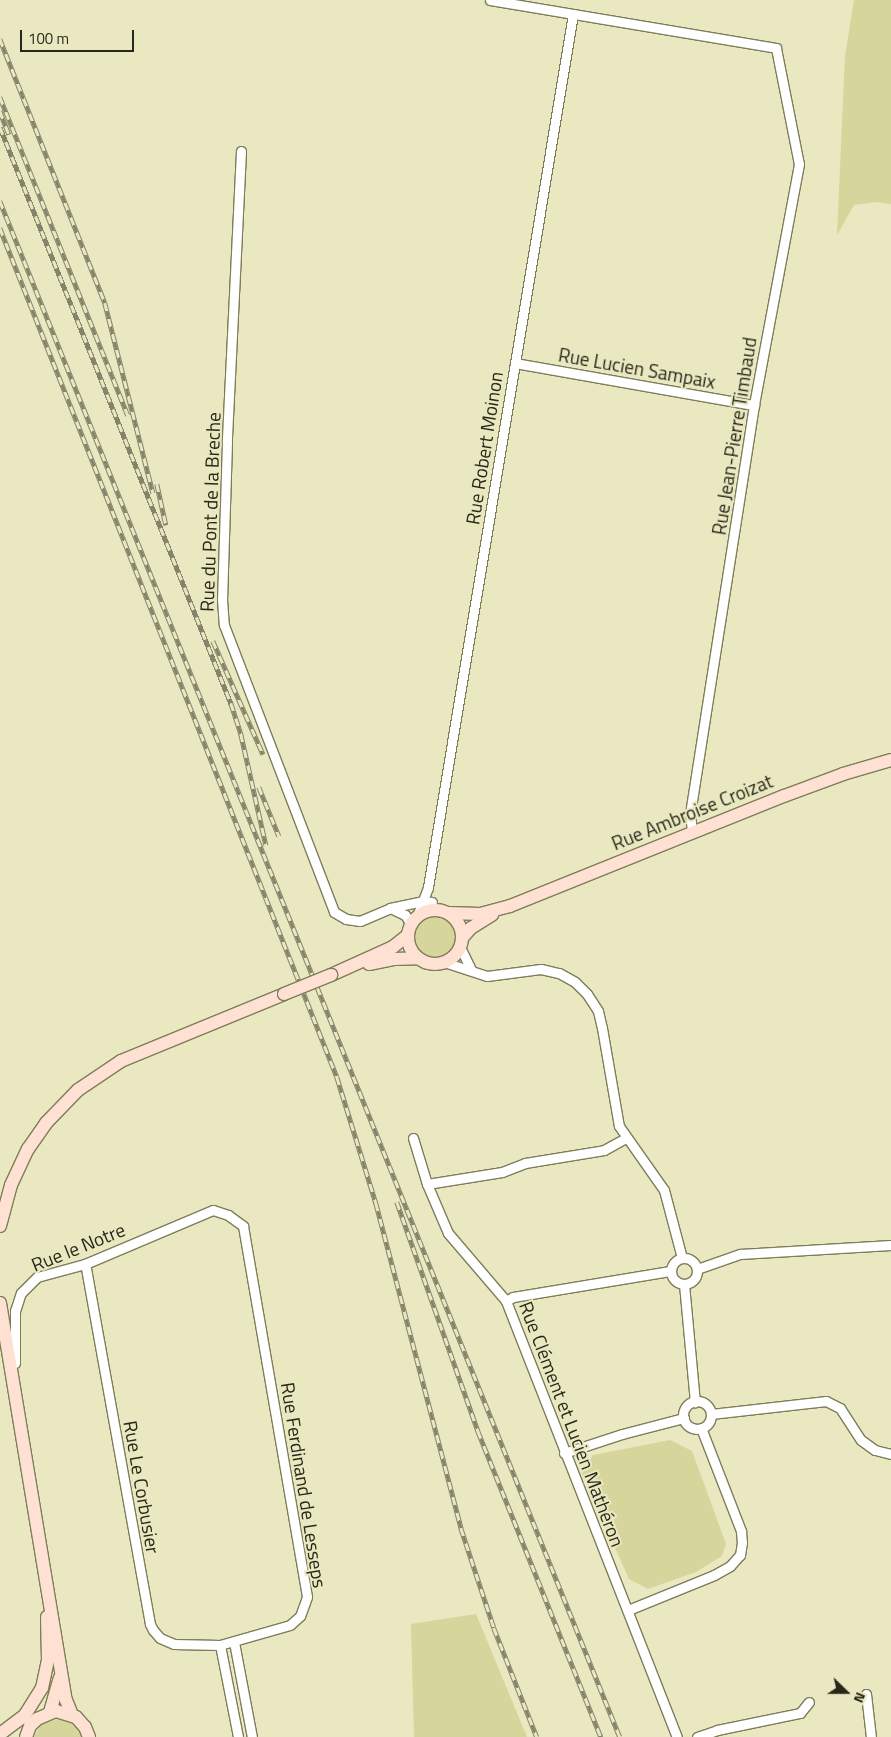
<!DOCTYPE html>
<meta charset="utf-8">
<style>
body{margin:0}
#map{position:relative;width:891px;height:1737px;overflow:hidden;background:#e9e8c1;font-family:"Titillium Web",sans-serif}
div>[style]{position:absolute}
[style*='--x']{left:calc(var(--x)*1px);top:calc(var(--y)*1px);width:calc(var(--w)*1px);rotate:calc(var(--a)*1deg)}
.green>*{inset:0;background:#d6d59b}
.round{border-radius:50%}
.roads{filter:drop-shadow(1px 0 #7e7d5a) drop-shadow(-1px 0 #7e7d5a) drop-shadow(0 1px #7e7d5a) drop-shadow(0 -1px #7e7d5a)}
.minor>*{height:9px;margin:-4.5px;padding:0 4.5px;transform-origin:4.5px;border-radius:4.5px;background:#fff}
.minor>.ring{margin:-4.5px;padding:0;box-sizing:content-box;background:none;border:9px solid #fff;border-radius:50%}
.secondary>*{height:12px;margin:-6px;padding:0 6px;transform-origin:6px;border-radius:6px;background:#fee1d2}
.secondary>.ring{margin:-6px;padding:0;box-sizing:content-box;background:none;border:12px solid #fee1d2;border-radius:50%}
.rail>*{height:4.5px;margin-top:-2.25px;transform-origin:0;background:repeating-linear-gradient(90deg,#e9e8c1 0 8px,#85846a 0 16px);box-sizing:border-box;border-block:1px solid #85846a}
.bridges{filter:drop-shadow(1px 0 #7e7d5a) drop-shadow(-1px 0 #7e7d5a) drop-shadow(0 1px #7e7d5a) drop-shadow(0 -1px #7e7d5a)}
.secondary-bridge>*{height:12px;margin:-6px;padding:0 6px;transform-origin:6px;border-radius:6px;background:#fee1d2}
span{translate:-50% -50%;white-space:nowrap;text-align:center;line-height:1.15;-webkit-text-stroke:4px #e9e8c1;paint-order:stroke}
.street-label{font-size:19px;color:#282819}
.north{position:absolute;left:821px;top:1667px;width:50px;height:50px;-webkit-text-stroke:4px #e9e8c1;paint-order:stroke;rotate:112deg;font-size:14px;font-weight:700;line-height:20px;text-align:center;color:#282819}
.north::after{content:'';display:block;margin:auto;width:18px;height:22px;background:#282819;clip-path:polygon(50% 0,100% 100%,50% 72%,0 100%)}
.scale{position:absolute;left:20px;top:30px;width:114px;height:22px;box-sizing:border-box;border:2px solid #282819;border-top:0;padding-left:6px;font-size:15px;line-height:18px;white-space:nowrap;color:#282819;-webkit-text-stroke:4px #e9e8c1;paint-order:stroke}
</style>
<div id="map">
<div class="green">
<div style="clip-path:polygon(854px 0,891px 0,891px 204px,877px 202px,854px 205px,837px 235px,845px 56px)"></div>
<div class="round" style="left:411px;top:913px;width:46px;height:46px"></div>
<div style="clip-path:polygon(670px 1440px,692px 1451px,726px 1544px,722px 1556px,696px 1572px,648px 1589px,629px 1579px,582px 1474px,593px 1455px)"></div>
<div style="clip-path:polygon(476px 1614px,527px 1737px,414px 1737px,411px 1624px)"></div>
<div style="clip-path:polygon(57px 1719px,74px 1723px,83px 1737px,34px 1737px,41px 1725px)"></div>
</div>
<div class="roads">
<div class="minor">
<div style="--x:490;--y:0;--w:290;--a:9.5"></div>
<div style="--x:776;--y:48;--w:118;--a:78.8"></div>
<div style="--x:799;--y:164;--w:245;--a:100.6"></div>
<div style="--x:754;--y:405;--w:413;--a:98.9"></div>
<div style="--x:690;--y:813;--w:19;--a:84"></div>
<div style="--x:241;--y:151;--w:291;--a:92.8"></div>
<div style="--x:227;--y:442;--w:157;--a:91.8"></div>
<div style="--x:222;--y:599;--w:26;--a:86"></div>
<div style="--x:224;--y:625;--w:307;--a:69"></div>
<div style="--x:334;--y:912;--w:14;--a:30"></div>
<div style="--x:346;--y:919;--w:14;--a:8"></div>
<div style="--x:360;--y:921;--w:33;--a:-23"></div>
<div style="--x:390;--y:908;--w:33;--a:-12"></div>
<div style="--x:422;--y:901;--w:10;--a:6"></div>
<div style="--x:515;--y:363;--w:243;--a:10"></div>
<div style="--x:390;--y:908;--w:17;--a:25"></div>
<div style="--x:405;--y:915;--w:11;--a:56"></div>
<div style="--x:417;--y:916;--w:31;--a:-69"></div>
<div style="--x:428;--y:887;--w:885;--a:-80.57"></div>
<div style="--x:460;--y:947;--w:25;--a:64"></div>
<div style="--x:444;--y:962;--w:45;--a:18"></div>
<div style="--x:487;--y:976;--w:54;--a:-7.4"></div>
<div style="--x:541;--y:969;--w:18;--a:13"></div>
<div style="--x:559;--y:973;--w:18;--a:29"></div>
<div style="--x:575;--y:982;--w:17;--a:45"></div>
<div style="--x:587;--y:994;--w:20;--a:57"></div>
<div style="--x:598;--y:1011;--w:17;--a:77"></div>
<div style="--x:602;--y:1028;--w:99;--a:80.2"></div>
<div style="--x:619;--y:1126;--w:78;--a:54.9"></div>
<div style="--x:664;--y:1190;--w:70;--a:75.2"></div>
<div style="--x:413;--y:1138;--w:48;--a:73.1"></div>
<div style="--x:427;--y:1184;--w:53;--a:66.8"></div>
<div style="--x:448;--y:1233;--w:89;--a:49.5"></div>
<div style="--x:506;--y:1301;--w:468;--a:68.6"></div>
<div style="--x:427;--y:1184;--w:76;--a:-9.1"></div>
<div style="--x:502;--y:1172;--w:25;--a:-21"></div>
<div style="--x:525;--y:1163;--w:80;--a:-9.3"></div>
<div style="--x:604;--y:1150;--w:25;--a:-29"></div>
<div class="ring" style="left:671px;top:1258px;width:17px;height:17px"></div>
<div style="--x:697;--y:1269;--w:46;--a:-19.2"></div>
<div style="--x:740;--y:1254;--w:151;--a:-3.4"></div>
<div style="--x:684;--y:1284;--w:119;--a:84.7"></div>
<div style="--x:506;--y:1301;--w:8;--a:-30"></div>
<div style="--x:513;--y:1297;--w:159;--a:-9.4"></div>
<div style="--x:15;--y:1363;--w:52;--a:-90"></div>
<div style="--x:15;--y:1311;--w:19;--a:-72"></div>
<div style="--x:21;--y:1293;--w:23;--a:-45"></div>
<div style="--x:37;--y:1277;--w:50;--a:-15.2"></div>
<div style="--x:85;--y:1264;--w:139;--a:-22.9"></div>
<div style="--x:213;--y:1210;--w:16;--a:18"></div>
<div style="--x:228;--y:1215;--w:19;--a:36"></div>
<div style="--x:243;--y:1226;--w:376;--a:80.2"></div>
<div style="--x:307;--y:1597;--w:20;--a:110"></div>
<div style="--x:300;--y:1616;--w:13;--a:138"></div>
<div style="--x:290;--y:1625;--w:73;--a:164.1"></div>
<div style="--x:220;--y:1645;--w:46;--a:-178.8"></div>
<div style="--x:174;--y:1644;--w:15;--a:-157"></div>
<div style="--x:160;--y:1638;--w:11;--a:-131"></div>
<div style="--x:153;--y:1630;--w:7;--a:-117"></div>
<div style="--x:150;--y:1624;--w:366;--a:-100.2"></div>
<div class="ring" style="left:683px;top:1401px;width:19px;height:19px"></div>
<div style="--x:711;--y:1414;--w:116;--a:-6.4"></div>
<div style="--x:826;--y:1401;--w:16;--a:27"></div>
<div style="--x:840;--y:1408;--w:38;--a:57"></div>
<div style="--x:861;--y:1440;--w:17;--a:36"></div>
<div style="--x:875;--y:1450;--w:16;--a:14"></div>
<div style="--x:564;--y:1453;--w:61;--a:-18.1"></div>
<div style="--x:622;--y:1434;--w:64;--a:-14.5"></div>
<div style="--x:628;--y:1610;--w:93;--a:-22.1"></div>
<div style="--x:714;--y:1575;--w:18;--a:-29"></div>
<div style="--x:730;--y:1566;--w:15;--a:-48"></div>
<div style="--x:740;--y:1555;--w:12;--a:-81"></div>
<div style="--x:742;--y:1543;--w:12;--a:-95"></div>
<div style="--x:741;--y:1531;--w:110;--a:-111.2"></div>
<div style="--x:234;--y:1642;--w:97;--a:79.3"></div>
<div style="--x:220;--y:1645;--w:94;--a:78.9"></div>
<div style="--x:866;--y:1694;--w:43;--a:83.4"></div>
<div style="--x:697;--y:1737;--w:21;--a:-19"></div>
<div style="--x:717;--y:1730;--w:85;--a:-11.6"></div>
<div style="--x:800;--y:1713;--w:14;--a:-51"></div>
</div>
<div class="secondary">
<div class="ring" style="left:408px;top:910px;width:42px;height:42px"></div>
<div style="--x:449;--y:913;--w:31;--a:2"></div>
<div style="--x:480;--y:914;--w:31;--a:-15"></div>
<div style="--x:510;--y:906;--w:295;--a:-21.9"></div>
<div style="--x:784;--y:796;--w:63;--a:-20.4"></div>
<div style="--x:843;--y:774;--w:50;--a:-16.3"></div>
<div style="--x:462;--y:938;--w:13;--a:-48"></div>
<div style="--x:471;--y:928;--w:25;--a:-32"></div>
<div style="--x:369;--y:964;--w:25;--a:-11"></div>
<div style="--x:394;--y:959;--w:24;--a:-2"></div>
<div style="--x:331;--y:975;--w:68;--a:-24.3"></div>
<div style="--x:393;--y:947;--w:19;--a:-39"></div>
<div style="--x:0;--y:1226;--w:42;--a:-75"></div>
<div style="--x:11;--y:1185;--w:40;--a:-65"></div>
<div style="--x:28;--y:1149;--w:32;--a:-55"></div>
<div style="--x:46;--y:1123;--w:46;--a:-45.9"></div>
<div style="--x:78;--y:1090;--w:52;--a:-34"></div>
<div style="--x:121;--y:1061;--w:176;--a:-22.3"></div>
<div style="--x:0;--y:1303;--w:402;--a:80.6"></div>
<div style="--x:66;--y:1700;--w:16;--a:68"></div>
<div style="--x:50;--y:1712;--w:35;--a:-74"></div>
<div style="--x:0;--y:1734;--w:31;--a:-37"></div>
<div style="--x:25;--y:1715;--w:32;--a:-58"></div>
<div style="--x:42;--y:1688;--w:29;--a:-78"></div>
<div style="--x:48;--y:1660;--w:43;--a:-91.3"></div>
<div style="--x:26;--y:1737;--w:12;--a:-70"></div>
<div style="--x:30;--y:1726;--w:10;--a:-45"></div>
<div style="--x:37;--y:1719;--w:21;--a:-23"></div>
<div style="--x:56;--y:1711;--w:21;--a:17"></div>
<div style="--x:76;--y:1717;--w:13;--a:48"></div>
<div style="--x:85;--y:1727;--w:11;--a:68"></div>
</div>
</div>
<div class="rail">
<div style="--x:0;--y:39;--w:284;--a:68.3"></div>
<div style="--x:105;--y:303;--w:196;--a:75.8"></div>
<div style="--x:0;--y:97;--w:343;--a:68.1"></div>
<div style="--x:0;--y:111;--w:25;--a:69"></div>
<div style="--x:0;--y:127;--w:621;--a:68.15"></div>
<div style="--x:231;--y:703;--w:33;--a:72"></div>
<div style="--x:241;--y:734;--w:114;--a:77.3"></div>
<div style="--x:0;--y:201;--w:1656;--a:68.02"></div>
<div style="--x:0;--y:228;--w:913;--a:68.35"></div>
<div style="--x:337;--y:1077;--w:132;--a:72.8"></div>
<div style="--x:376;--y:1203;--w:336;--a:75.3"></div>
<div style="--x:461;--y:1528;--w:105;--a:71.7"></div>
<div style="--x:494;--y:1628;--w:117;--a:68.5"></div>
<div style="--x:157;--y:484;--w:42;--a:77.6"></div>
<div style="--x:213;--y:641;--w:124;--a:66.1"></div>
<div style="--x:259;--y:787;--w:53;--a:67.8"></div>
<div style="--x:397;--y:1202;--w:243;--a:70.5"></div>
<div style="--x:478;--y:1431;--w:330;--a:68.1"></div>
</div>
<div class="bridges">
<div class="secondary-bridge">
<div style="--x:284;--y:994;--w:51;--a:-22"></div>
</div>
</div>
<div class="street-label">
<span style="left:637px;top:368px;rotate:10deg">Rue Lucien Sampaix</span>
<span style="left:734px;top:436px;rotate:-81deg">Rue Jean-Pierre Timbaud</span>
<span style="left:484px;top:448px;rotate:-81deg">Rue Robert Moinon</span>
<span style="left:210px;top:512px;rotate:-88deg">Rue du Pont de la Breche</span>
<span style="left:692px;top:812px;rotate:-22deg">Rue Ambroise Croizat</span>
<span style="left:78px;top:1247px;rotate:-22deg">Rue le Notre</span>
<span style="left:572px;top:1424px;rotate:69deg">Rue Clément et Lucien Mathéron</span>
<span style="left:304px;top:1485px;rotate:81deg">Rue Ferdinand de Lesseps</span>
<span style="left:142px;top:1487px;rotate:80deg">Rue Le Corbusier</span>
</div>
<div class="north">N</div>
<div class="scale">100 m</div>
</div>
